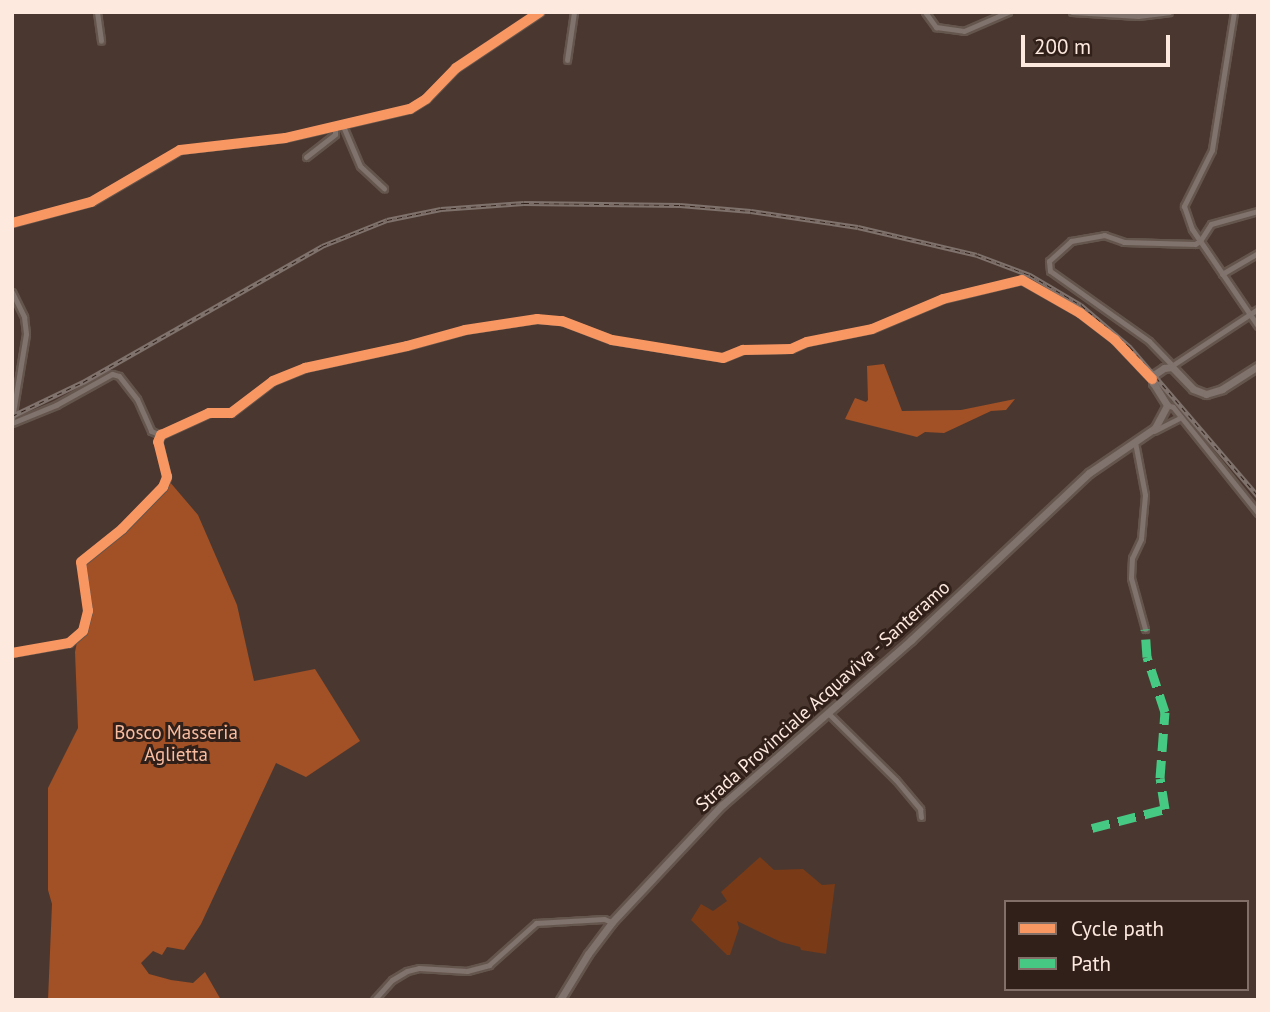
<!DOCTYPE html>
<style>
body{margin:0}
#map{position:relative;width:1270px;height:1012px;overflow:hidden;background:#4a3830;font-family:"PT Sans",sans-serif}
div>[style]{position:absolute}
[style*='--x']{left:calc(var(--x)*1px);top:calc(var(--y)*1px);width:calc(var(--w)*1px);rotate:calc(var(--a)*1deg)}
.green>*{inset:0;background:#793a17}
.forest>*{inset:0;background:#a25025}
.roads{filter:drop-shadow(2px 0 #64554d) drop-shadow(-2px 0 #64554d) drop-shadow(0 2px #64554d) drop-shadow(0 -2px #64554d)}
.minor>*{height:5px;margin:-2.5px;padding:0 2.5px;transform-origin:2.5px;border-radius:2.5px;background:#80726c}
.secondary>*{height:7px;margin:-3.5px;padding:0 3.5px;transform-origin:3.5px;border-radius:3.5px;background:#80726c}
.rail>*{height:4.5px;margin-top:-2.25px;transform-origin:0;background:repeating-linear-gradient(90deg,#302019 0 5px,#7f716c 0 10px);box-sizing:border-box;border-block:2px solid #7f716c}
.quiet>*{height:9px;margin-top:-4.5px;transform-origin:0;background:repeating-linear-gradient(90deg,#46c982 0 18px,transparent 0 27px)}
.cycleway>*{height:10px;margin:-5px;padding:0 5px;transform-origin:5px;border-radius:5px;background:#f99763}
span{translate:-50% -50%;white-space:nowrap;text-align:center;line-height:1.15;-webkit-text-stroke:6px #302019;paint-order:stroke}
.street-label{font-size:19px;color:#fee9df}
.park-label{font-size:19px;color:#f9bda1}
.frame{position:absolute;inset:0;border:14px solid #fee9df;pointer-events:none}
.legend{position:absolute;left:1004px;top:900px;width:245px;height:91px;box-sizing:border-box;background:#302019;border:2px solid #827068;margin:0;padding:9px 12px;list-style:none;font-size:21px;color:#fee9df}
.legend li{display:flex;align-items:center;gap:14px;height:35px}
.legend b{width:35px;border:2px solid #827068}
.scale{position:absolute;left:1021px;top:35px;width:149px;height:32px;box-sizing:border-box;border:4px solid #fee9df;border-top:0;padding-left:9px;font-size:21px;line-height:24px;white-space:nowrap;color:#fee9df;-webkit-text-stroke:5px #302019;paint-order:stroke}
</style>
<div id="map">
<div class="green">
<div style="clip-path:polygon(760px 857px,774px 870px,803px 869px,822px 885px,835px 884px,826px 954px,801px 950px,800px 947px,781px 942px,737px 921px,739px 928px,730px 955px,727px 955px,691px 920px,701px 904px,713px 911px,727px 901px,721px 892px)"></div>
</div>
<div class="forest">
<div style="clip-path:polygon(884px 364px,902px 411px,961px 410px,1015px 399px,1006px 410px,991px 411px,944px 433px,925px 432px,917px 437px,845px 419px,855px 398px,866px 402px,868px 400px,867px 366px)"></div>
<div style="clip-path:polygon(169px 481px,198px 515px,237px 605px,254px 681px,315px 669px,360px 741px,306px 777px,276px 763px,201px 924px,184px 950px,167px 947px,162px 955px,153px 951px,141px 963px,149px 974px,171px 980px,193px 983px,205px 972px,221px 1000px,48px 1000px,52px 904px,48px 890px,48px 788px,78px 728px,75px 652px,77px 642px,91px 617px,83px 560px,138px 517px)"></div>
</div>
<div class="roads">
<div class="minor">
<div style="--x:97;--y:12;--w:29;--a:82"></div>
<div style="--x:925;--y:12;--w:19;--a:54"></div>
<div style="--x:936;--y:27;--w:28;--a:8"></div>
<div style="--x:964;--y:31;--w:48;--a:-23.4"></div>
<div style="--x:1072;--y:12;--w:66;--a:3.5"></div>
<div style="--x:1138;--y:16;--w:31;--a:-7"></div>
<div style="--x:1234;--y:12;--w:140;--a:99.1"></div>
<div style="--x:1212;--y:150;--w:63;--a:116.6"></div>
<div style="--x:1184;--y:206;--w:24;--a:71"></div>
<div style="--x:1192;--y:229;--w:117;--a:55.8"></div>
<div style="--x:567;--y:60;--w:49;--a:-81.7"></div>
<div style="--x:343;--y:126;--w:43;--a:67"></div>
<div style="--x:360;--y:166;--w:33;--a:43"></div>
<div style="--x:306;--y:157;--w:37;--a:-38"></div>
<div style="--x:335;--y:134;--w:5;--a:-90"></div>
<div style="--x:12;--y:223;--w:82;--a:-14.9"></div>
<div style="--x:91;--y:202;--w:103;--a:-30.3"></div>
<div style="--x:180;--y:150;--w:106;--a:-6.5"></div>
<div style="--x:285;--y:138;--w:128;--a:-13.1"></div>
<div style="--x:410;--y:109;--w:19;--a:-32"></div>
<div style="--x:426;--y:99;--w:43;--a:-45.9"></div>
<div style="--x:456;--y:68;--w:101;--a:-33.7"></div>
<div style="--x:1222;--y:274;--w:42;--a:-30.3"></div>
<div style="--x:12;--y:292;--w:28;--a:64"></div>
<div style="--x:24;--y:317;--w:17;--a:83"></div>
<div style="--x:26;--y:334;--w:86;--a:99.4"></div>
<div style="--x:1172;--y:365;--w:33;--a:-134"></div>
<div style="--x:1149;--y:341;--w:121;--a:-144.7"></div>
<div style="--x:1050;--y:271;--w:10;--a:-96"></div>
<div style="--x:1049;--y:261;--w:30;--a:-42"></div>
<div style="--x:1071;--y:241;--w:34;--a:-10"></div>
<div style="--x:1104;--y:235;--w:21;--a:19"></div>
<div style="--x:1124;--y:242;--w:71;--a:1.6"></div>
<div style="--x:1195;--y:244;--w:6;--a:-31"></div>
<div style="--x:1200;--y:241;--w:20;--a:-57"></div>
<div style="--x:1211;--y:224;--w:49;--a:-15.5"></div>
<div style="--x:1170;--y:367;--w:105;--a:-33.4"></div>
<div style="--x:1167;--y:405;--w:6;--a:18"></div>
<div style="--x:1173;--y:407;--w:136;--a:51.3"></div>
<div style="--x:12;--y:423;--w:48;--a:-22.2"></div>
<div style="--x:56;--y:405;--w:64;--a:-29"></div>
<div style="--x:112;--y:374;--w:7;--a:16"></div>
<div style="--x:119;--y:376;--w:29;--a:52"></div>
<div style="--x:137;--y:399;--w:35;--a:66"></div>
<div style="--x:151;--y:431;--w:11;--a:22"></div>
<div style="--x:1154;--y:431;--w:30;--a:-27"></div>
<div style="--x:1135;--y:442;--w:54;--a:79.3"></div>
<div style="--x:1145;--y:495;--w:44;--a:95.2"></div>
<div style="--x:1141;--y:539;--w:21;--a:115"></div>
<div style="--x:1132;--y:558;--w:20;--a:93"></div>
<div style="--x:1131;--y:578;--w:53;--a:74.6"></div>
<div style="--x:12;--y:653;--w:58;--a:-10"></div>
<div style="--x:69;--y:643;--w:18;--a:-41"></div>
<div style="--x:83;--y:631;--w:21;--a:-76"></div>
<div style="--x:88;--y:611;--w:49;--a:-98.1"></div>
<div style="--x:81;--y:562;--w:53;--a:-38.8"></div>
<div style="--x:122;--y:529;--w:59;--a:-45.7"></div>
<div style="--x:163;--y:487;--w:11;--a:-68"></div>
<div style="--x:167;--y:477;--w:36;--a:-104"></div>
<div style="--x:158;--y:442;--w:8;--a:-67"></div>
<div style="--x:161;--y:435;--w:53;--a:-24.6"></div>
<div style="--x:209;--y:413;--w:22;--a:0"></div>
<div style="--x:231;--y:413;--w:53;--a:-37.3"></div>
<div style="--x:273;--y:381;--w:35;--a:-22"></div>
<div style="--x:305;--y:368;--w:104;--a:-12.2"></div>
<div style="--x:407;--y:346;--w:60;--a:-15.4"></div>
<div style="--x:465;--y:330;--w:73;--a:-8.7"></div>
<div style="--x:537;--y:319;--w:25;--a:5"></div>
<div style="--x:562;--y:321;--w:53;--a:20.8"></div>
<div style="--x:612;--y:340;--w:112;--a:9.2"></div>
<div style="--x:723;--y:358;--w:22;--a:-22"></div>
<div style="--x:743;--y:350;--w:48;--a:-1.2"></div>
<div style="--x:791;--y:349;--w:17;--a:-24"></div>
<div style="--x:807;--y:342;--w:66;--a:-11.3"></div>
<div style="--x:872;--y:329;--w:77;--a:-22.9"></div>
<div style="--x:943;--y:299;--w:81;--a:-13.5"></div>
<div style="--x:1022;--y:280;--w:67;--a:29.6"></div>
<div style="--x:1080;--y:313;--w:44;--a:37.6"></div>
<div style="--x:1115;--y:340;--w:54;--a:46.5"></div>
<div style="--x:828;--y:713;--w:95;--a:44.6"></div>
<div style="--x:896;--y:780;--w:38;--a:50"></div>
<div style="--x:920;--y:809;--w:8;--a:83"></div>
<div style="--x:374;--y:1000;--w:27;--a:-48"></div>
<div style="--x:392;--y:980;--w:17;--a:-31"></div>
<div style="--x:407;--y:971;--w:12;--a:-14"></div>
<div style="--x:419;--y:968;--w:48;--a:3.6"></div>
<div style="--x:467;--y:971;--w:23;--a:-15"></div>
<div style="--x:489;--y:965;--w:63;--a:-41.8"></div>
<div style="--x:536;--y:923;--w:68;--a:-3.4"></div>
<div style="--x:604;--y:919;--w:9;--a:21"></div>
</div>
<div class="secondary">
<div style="--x:560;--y:1000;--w:54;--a:-58.7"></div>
<div style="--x:588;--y:954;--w:40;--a:-53"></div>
<div style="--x:612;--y:922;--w:161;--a:-46.8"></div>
<div style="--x:722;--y:805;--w:251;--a:-41.1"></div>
<div style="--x:911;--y:640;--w:244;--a:-43.2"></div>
<div style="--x:1089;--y:473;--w:80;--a:-34.3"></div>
<div style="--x:1155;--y:428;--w:26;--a:-62"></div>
<div style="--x:1167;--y:405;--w:26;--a:-122"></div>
<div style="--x:1153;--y:383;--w:9;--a:-77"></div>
<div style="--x:1155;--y:374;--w:11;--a:-34"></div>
<div style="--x:1164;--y:368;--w:8;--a:-7"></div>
<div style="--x:1172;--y:367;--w:30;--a:46"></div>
<div style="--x:1193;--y:389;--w:14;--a:21"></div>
<div style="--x:1206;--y:394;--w:17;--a:-17"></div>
<div style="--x:1222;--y:389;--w:43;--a:-32.6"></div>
</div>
</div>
<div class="rail">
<div style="--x:12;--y:416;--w:79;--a:-25.6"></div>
<div style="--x:83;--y:382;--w:275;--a:-29.6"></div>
<div style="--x:322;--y:246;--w:70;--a:-21.8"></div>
<div style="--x:387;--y:220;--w:55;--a:-11.5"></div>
<div style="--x:441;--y:209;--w:83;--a:-4.1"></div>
<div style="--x:524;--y:203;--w:156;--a:0.7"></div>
<div style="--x:680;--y:205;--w:71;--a:4.8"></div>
<div style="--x:751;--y:211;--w:108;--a:8.5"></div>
<div style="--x:858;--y:227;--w:122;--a:13.2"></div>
<div style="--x:977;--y:255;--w:57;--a:20.7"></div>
<div style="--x:1030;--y:275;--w:59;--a:30.5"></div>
<div style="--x:1081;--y:305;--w:65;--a:40.6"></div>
<div style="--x:1130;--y:347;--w:196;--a:49.3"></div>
</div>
<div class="quiet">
<div style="--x:1092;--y:828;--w:75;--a:-14.6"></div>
<div style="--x:1165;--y:809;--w:31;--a:-99"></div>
<div style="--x:1160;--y:778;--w:66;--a:-85.7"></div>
<div style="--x:1165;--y:712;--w:58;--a:-108.1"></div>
<div style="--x:1147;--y:657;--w:28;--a:-94"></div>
</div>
<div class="cycleway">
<div style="--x:12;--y:223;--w:82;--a:-14.9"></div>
<div style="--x:91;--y:202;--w:103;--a:-30.3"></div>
<div style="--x:180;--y:150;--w:106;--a:-6.5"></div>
<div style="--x:285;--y:138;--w:128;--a:-13.1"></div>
<div style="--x:410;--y:109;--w:19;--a:-32"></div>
<div style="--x:426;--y:99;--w:43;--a:-45.9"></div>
<div style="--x:456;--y:68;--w:101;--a:-33.7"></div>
<div style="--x:12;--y:653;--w:58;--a:-10"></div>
<div style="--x:69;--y:643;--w:18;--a:-41"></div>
<div style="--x:83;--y:631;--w:21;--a:-76"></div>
<div style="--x:88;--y:611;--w:49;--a:-98.1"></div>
<div style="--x:81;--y:562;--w:53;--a:-38.8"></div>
<div style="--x:122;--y:529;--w:59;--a:-45.7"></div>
<div style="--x:163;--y:487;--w:11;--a:-68"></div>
<div style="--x:167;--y:477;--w:36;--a:-104"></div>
<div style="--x:158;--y:442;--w:8;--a:-67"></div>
<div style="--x:161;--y:435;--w:53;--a:-24.6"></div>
<div style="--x:209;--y:413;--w:22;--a:0"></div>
<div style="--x:231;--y:413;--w:53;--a:-37.3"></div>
<div style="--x:273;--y:381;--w:35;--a:-22"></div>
<div style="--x:305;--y:368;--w:104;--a:-12.2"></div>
<div style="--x:407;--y:346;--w:60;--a:-15.4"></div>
<div style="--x:465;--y:330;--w:73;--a:-8.7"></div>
<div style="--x:537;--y:319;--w:25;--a:5"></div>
<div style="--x:562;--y:321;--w:53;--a:20.8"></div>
<div style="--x:612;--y:340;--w:112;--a:9.2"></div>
<div style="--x:723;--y:358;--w:22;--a:-22"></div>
<div style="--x:743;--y:350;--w:48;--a:-1.2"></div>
<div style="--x:791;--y:349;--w:17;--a:-24"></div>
<div style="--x:807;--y:342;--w:66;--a:-11.3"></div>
<div style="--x:872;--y:329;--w:77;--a:-22.9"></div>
<div style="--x:943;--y:299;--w:81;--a:-13.5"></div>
<div style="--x:1022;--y:280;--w:67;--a:29.6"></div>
<div style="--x:1080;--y:313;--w:44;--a:37.6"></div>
<div style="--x:1115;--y:340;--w:54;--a:46.5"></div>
</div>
<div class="street-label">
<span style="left:823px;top:696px;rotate:-42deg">Strada Provinciale Acquaviva - Santeramo</span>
</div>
<div class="park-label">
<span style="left:176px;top:744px">Bosco Masseria<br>Aglietta</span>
</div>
<div class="frame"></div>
<ul class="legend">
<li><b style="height:9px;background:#f99763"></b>Cycle path</li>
<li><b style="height:9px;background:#46c982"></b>Path</li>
</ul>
<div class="scale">200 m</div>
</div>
